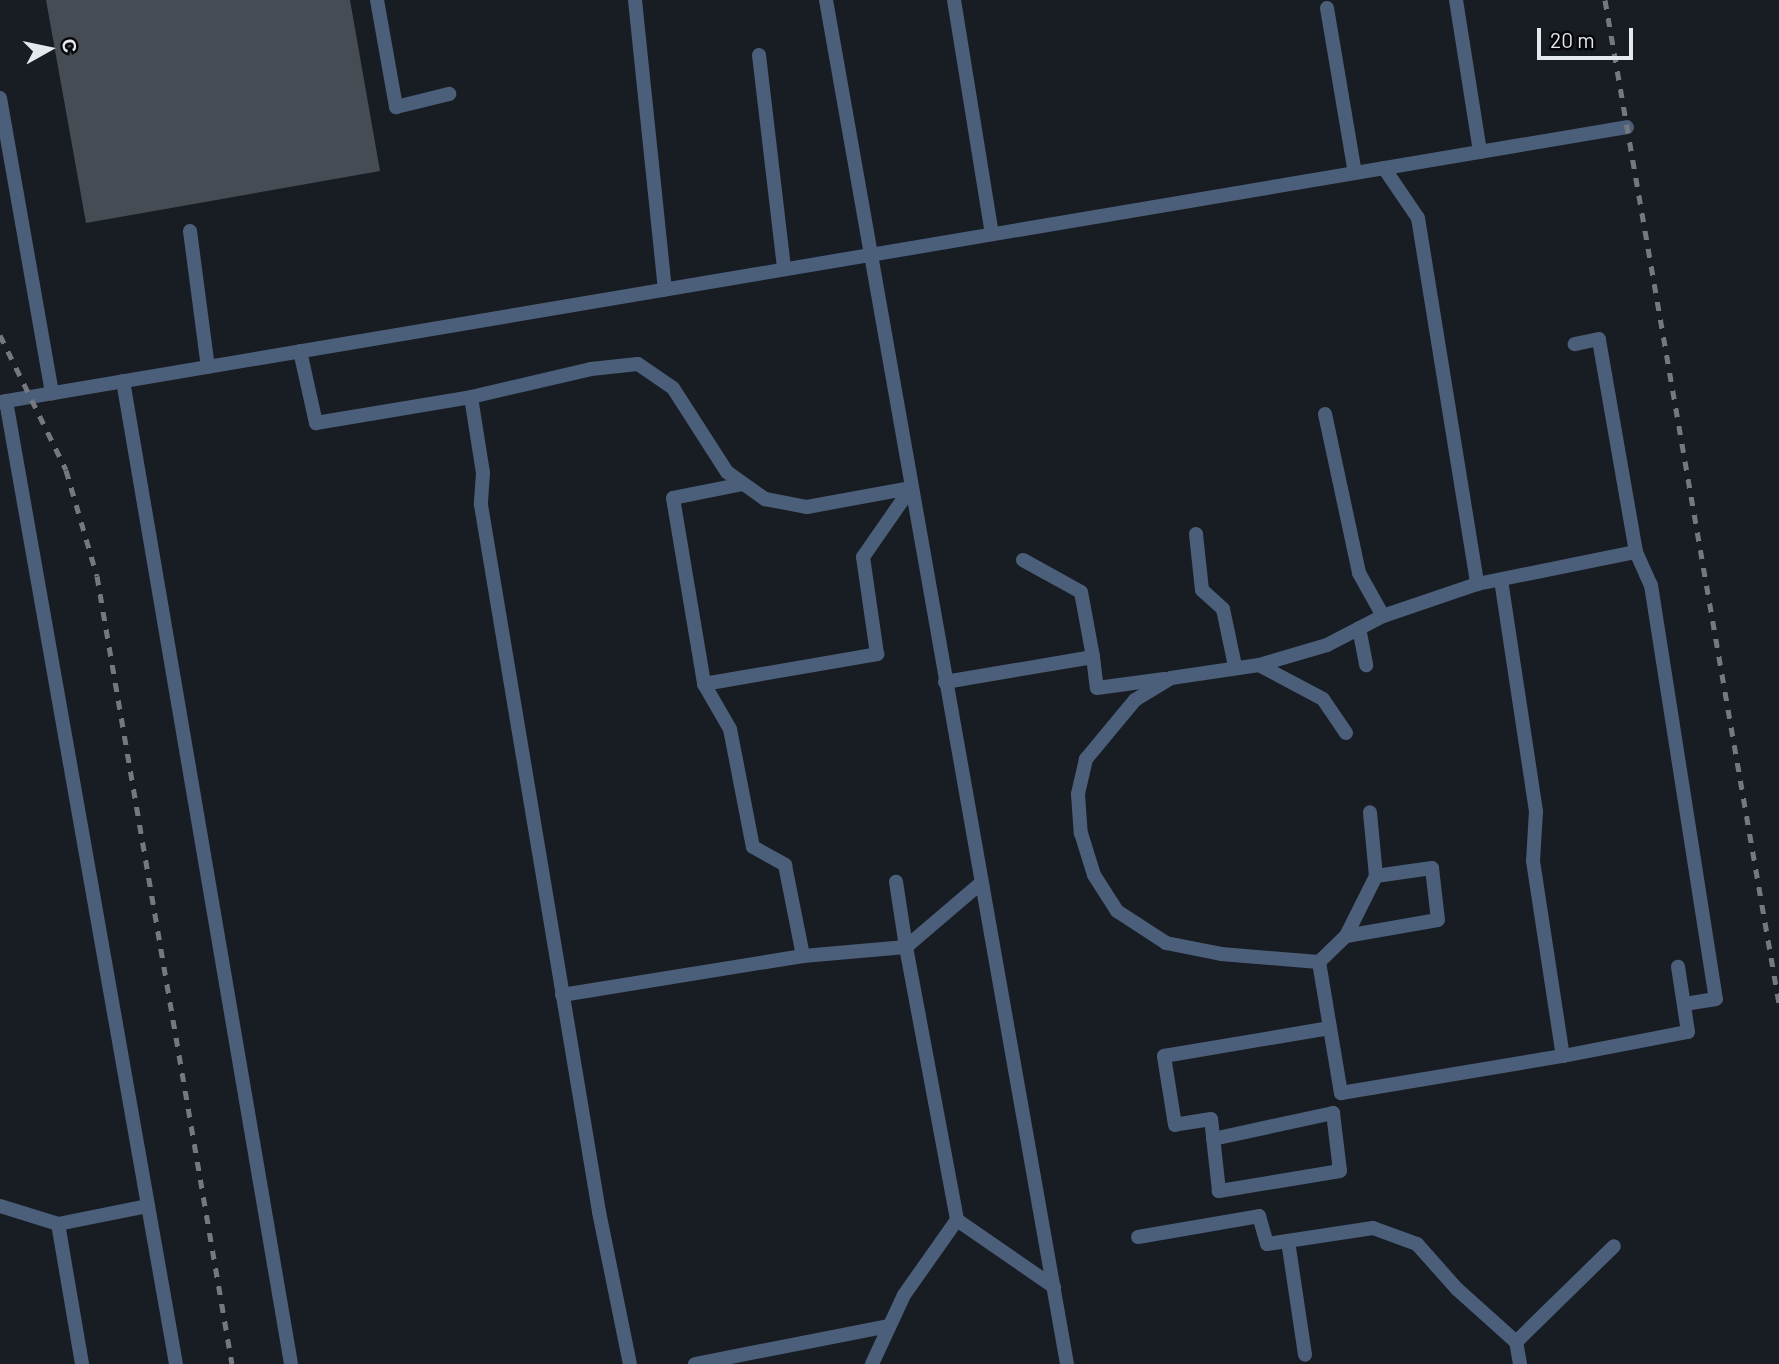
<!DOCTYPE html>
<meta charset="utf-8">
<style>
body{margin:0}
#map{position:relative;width:1779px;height:1364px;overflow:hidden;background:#181d24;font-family:Barlow,sans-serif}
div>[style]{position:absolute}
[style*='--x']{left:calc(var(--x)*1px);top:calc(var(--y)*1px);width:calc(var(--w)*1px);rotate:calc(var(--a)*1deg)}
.building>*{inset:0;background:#464c54}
.service>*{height:14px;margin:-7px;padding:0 7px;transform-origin:7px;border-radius:7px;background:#4b5f7a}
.rail>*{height:5px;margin-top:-2.5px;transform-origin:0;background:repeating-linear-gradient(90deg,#75797f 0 9px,transparent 0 18px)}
span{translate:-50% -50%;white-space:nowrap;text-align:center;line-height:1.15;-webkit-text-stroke:6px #06070a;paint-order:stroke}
.north{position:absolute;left:14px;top:14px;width:70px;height:70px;-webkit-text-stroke:5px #06070a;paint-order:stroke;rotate:81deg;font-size:19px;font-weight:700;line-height:28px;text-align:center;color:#e5e9ed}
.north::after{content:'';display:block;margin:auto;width:24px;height:32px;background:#e5e9ed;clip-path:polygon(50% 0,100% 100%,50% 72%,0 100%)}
.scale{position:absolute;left:1537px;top:28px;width:96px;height:32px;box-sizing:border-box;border:4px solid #e5e9ed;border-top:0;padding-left:9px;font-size:21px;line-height:24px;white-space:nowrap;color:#e5e9ed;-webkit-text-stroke:5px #06070a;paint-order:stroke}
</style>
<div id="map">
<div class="building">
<div style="clip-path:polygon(46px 0,350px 0,380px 171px,86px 223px)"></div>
</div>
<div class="service">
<div style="--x:377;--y:0;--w:109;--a:79.9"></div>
<div style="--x:396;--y:107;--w:55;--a:-13.8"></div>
<div style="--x:635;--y:0;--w:291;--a:84.1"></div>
<div style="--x:826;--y:0;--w:1385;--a:79.98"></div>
<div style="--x:954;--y:0;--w:237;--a:80.8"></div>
<div style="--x:1456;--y:0;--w:154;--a:81"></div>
<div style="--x:1327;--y:8;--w:167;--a:80.4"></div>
<div style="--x:759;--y:55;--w:215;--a:83.3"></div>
<div style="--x:0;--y:98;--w:300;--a:80"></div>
<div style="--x:1384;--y:168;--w:60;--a:55.8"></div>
<div style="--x:1418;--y:218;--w:371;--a:80.8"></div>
<div style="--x:1477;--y:584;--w:162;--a:-11.4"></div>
<div style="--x:1636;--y:552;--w:216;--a:-99.9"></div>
<div style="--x:1599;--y:339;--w:25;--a:168"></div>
<div style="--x:190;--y:231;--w:137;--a:82.5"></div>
<div style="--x:300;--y:351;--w:74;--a:77.5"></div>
<div style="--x:316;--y:423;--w:157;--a:-9.5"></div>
<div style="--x:471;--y:397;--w:77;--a:81"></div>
<div style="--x:483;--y:473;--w:32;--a:94"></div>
<div style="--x:481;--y:505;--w:717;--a:80.52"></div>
<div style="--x:599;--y:1212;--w:155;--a:78.5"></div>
<div style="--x:123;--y:381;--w:997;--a:80.3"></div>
<div style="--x:471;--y:397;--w:123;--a:-13.1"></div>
<div style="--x:591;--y:369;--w:47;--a:-6.1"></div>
<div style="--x:638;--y:364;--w:42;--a:34.4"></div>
<div style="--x:673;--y:388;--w:100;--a:57.3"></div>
<div style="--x:727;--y:472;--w:47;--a:35.4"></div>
<div style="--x:765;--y:499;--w:43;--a:10.8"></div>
<div style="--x:807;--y:507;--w:106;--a:-10.4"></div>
<div style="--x:6;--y:401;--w:978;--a:79.99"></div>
<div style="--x:0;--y:402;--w:1650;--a:-9.59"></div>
<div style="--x:1325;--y:414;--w:163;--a:77.9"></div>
<div style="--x:1359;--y:573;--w:49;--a:60.8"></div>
<div style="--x:743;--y:484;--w:71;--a:168.7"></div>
<div style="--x:673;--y:498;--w:189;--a:80.5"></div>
<div style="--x:704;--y:684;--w:176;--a:-9.8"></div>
<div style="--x:877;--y:654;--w:98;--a:-98.2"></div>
<div style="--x:863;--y:557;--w:84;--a:-55.2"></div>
<div style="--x:1196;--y:534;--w:56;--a:83.9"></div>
<div style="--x:1202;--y:590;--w:28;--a:42"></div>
<div style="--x:1223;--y:609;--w:58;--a:78.1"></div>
<div style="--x:1636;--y:552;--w:36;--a:66"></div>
<div style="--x:1651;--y:585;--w:419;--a:81.1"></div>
<div style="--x:1716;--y:999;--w:32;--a:171"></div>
<div style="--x:1023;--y:560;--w:66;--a:28.9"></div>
<div style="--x:1081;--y:592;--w:66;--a:79.5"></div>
<div style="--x:1501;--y:580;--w:234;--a:81.4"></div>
<div style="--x:1536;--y:811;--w:50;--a:93.4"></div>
<div style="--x:1533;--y:861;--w:197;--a:81.3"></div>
<div style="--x:1563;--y:1056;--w:127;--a:-10.9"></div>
<div style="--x:1688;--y:1032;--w:66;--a:-98.7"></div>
<div style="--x:1359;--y:628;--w:38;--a:79"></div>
<div style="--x:1259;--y:665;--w:71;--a:-16.4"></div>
<div style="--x:1327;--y:645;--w:63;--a:-27.4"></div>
<div style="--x:1383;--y:616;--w:99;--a:-18.8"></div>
<div style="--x:945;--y:682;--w:150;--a:-9.6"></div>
<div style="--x:1093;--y:657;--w:31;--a:83"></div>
<div style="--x:1097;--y:688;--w:68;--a:-7.7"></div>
<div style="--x:704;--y:684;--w:52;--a:60"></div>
<div style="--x:730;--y:729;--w:120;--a:79"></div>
<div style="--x:753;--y:847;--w:37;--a:29"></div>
<div style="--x:785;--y:865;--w:93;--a:78.8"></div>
<div style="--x:803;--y:956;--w:103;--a:-5"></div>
<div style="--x:906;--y:947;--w:66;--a:-98.7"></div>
<div style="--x:1346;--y:733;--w:41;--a:-124.1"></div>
<div style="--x:1323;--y:699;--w:72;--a:-152"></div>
<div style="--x:1259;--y:665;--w:89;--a:171.6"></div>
<div style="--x:1171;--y:678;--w:42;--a:148.6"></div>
<div style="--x:1135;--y:700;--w:77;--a:129.7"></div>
<div style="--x:1086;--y:759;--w:36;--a:103"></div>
<div style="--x:1078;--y:794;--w:39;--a:86"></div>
<div style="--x:1081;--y:833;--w:44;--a:72.8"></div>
<div style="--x:1094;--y:875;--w:43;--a:57.4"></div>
<div style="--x:1117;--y:911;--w:59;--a:33.1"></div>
<div style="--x:1166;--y:943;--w:56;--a:11.3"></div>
<div style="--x:1221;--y:954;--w:98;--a:4.7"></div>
<div style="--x:1319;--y:962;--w:133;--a:80.5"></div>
<div style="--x:1341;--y:1093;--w:225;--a:-9.5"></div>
<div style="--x:981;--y:883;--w:99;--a:139.5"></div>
<div style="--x:906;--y:947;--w:278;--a:79.4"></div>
<div style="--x:957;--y:1220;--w:118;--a:34.6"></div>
<div style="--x:1346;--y:936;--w:67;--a:-63.4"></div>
<div style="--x:1319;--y:962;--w:37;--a:-44"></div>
<div style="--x:1346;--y:936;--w:93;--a:-9.9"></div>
<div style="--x:1438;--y:920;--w:52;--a:-96.6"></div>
<div style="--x:1432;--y:868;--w:57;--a:171.9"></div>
<div style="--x:1376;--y:876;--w:64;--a:-95.4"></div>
<div style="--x:562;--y:995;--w:244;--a:-9.2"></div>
<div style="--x:1213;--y:1139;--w:123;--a:-12.2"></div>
<div style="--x:1333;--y:1113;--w:58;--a:83.1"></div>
<div style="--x:1340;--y:1171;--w:123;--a:170.6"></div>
<div style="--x:1219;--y:1191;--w:72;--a:-96.3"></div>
<div style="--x:1211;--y:1119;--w:36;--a:171"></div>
<div style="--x:1175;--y:1125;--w:70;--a:-99.1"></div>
<div style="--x:1164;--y:1056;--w:168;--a:-9.6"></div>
<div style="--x:0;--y:1206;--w:61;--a:17.2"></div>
<div style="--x:1138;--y:1237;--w:123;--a:-9.8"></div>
<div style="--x:1259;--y:1216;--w:29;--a:74"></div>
<div style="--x:1267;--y:1244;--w:107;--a:-8.6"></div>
<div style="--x:1373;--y:1228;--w:47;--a:20"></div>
<div style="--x:1417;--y:1244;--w:60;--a:48.4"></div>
<div style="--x:1457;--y:1289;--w:79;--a:41.9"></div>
<div style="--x:1288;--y:1241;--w:115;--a:81.5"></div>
<div style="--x:82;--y:1364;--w:142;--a:-99.7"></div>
<div style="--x:58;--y:1224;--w:92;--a:-11.3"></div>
<div style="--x:695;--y:1364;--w:198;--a:-11.1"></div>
<div style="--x:872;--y:1364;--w:76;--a:-65.1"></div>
<div style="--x:904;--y:1295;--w:92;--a:-54.8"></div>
<div style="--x:1520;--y:1364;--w:22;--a:-100"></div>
<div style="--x:1516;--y:1342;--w:137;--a:-44.4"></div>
</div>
<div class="rail">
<div style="--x:1605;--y:0;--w:1018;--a:80.16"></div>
<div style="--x:0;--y:335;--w:150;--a:63.9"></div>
<div style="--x:66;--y:470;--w:110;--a:73.7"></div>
<div style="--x:97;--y:576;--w:799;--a:80.28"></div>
</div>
<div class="north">С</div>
<div class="scale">20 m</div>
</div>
